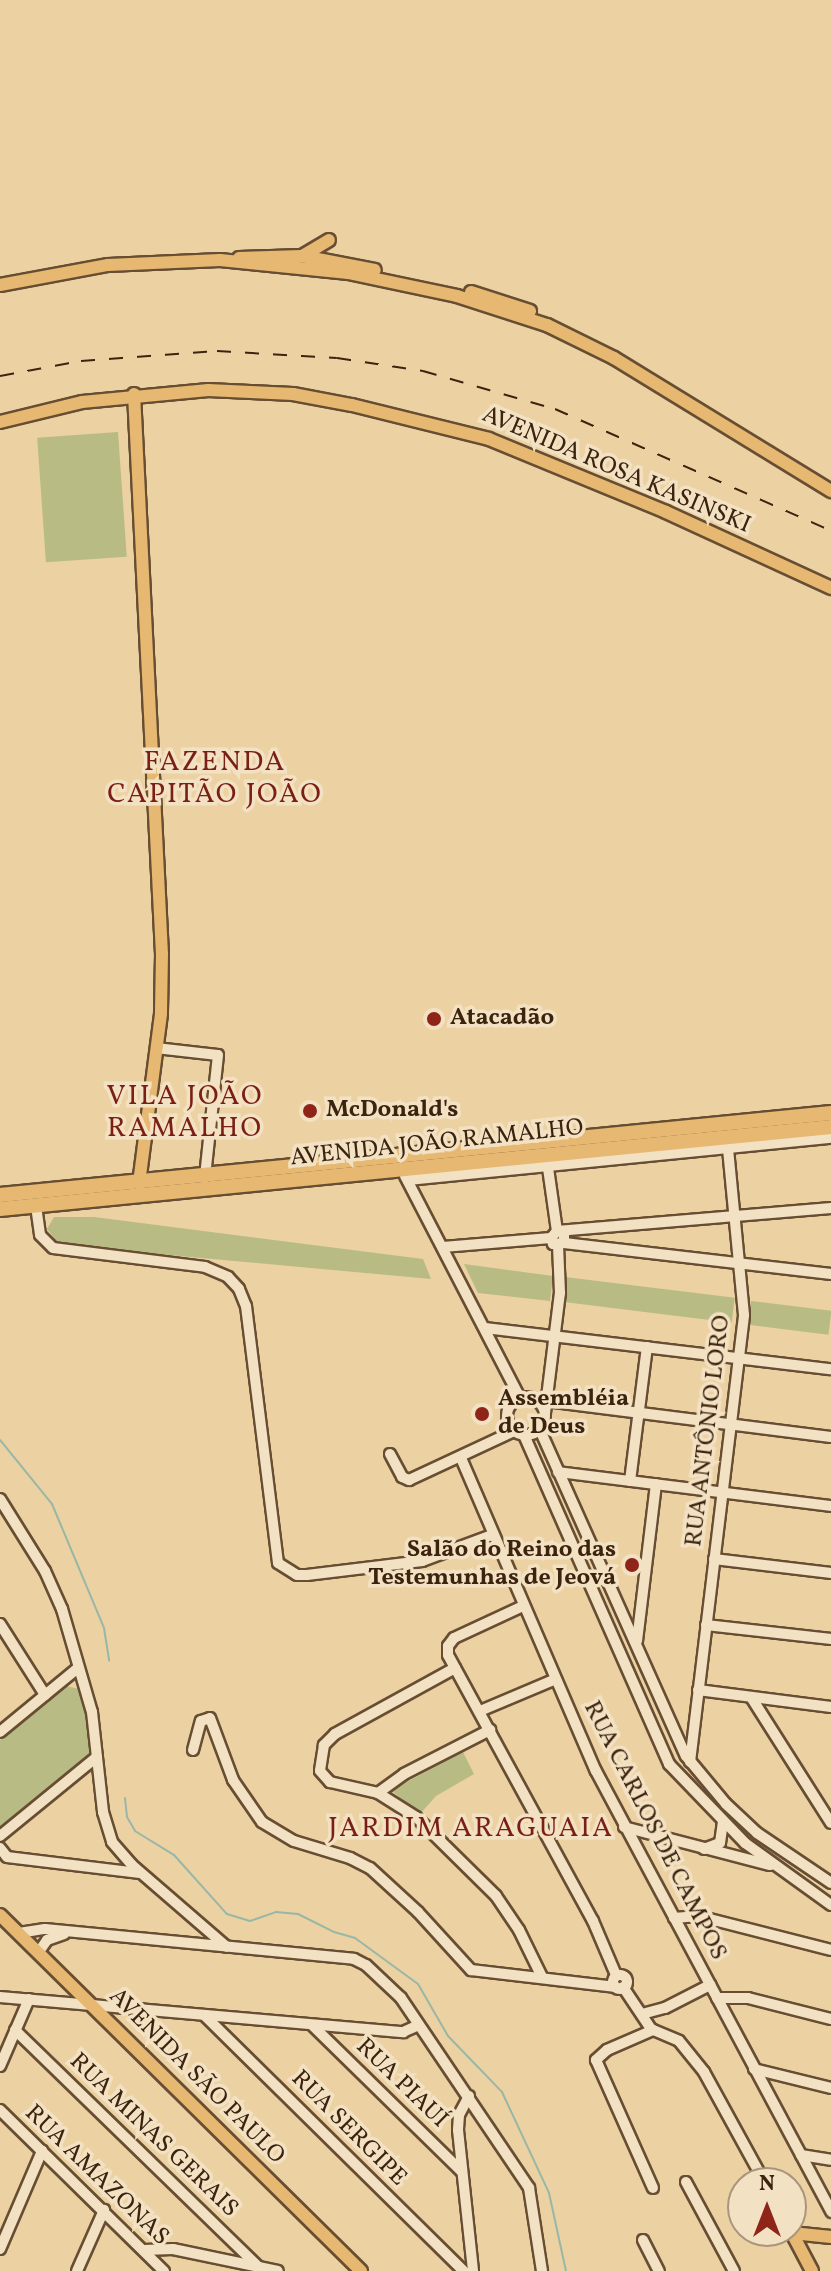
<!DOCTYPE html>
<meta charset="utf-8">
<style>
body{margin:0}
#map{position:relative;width:831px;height:2271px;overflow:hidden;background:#ecd1a2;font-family:Vollkorn,serif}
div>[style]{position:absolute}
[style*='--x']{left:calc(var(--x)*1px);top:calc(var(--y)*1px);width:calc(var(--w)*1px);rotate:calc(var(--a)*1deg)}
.green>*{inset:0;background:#b8bc84;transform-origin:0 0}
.stream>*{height:2px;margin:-1px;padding:0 1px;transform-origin:1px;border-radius:1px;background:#99b7a7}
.roads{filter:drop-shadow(2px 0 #674e33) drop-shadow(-2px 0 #674e33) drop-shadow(0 2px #674e33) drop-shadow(0 -2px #674e33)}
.minor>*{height:10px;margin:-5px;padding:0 5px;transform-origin:5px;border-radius:5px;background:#f3e1c3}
.minor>.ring{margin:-5px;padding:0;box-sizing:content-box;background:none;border:10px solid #f3e1c3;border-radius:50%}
.major>*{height:12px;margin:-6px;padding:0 6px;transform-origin:6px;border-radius:6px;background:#e6b871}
.highway>*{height:14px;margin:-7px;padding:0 7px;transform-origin:7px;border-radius:7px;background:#e6b871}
.rail>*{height:2px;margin-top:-1px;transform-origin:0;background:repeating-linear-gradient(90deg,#3b230e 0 14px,transparent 0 28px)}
.dots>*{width:22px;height:22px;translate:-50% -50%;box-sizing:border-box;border:4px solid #f3e1c3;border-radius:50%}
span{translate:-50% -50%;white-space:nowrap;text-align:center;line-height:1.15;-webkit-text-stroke:7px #f3e1c3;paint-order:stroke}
.street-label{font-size:24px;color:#3b230e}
.poi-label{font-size:24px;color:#3b230e;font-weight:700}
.left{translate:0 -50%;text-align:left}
.right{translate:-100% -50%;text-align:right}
.quarter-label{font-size:28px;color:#7a1f14;letter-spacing:2px}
.north{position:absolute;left:727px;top:2167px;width:80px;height:80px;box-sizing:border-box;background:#f3e1c3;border:2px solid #a9957b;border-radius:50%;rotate:0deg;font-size:22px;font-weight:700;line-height:32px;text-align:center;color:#3b230e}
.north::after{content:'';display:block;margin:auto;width:28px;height:36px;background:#8f2418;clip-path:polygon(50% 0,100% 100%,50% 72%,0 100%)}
</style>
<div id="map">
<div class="green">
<div style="left:118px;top:432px;width:125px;height:81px;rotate:86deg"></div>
<div style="clip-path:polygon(54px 1217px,94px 1217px,423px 1259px,431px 1279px,60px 1245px,47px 1229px)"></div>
<div style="clip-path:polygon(464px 1264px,553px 1276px,550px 1301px,478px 1293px)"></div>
<div style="left:565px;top:1277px;width:171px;height:25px;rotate:7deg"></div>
<div style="left:751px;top:1301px;width:81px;height:24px;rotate:7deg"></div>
<div style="clip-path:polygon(66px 1686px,79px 1689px,86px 1701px,91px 1745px,88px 1757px,0 1831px,0 1740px)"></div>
<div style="clip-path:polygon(463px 1752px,474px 1774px,436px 1796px,420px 1814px,393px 1792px,401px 1785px)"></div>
</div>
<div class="stream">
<div style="--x:0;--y:1440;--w:82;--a:50.9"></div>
<div style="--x:52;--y:1504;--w:134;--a:67.2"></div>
<div style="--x:104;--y:1628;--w:33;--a:81"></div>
<div style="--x:125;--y:1798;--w:19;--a:84"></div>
<div style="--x:127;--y:1817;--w:16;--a:60"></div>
<div style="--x:135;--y:1831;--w:46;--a:31.6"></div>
<div style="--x:174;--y:1855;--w:79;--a:48.1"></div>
<div style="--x:227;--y:1914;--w:24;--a:17"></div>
<div style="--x:250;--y:1921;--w:28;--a:-19"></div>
<div style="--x:276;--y:1912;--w:22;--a:5"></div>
<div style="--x:298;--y:1914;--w:40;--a:26.6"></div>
<div style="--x:334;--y:1932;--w:22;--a:16"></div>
<div style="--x:355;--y:1938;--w:78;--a:36.1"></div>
<div style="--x:418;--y:1984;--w:60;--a:60"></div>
<div style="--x:448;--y:2036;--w:78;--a:46"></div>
<div style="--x:502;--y:2092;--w:111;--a:65"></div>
<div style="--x:549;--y:2193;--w:80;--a:77.7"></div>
</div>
<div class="roads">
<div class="minor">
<div style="--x:156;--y:1048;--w:62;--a:6.4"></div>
<div style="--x:218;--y:1055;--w:123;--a:96.1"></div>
<div style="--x:547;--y:1161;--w:71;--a:81.9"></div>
<div style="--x:405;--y:1176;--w:250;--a:62.6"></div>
<div style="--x:408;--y:1180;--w:425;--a:-5.7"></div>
<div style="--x:36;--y:1206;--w:29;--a:82"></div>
<div style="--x:40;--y:1235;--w:18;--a:45"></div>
<div style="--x:53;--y:1248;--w:153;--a:7.1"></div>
<div style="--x:205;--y:1267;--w:25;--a:23"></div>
<div style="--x:228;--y:1277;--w:16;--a:47"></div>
<div style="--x:239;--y:1289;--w:18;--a:68"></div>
<div style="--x:246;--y:1306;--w:259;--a:82.9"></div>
<div style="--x:278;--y:1563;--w:22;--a:32"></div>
<div style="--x:297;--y:1575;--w:10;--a:0"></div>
<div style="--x:307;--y:1575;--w:116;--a:-6.9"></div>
<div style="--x:422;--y:1561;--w:75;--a:-20.4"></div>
<div style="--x:564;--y:1232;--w:11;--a:90"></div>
<div style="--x:564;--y:1243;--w:11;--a:175"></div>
<div style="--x:553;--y:1244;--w:6;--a:-108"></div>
<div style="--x:551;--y:1238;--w:9;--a:-49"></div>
<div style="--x:557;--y:1231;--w:275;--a:-4.8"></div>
<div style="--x:564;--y:1243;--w:269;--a:6.6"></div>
<div style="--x:443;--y:1247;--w:108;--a:-4.8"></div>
<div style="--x:485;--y:1328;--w:348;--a:6.8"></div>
<div class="ring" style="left:507px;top:1397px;width:28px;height:28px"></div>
<div style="--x:538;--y:1400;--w:295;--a:7.2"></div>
<div style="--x:545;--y:1413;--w:121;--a:-82.9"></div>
<div style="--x:560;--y:1293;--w:47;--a:-92.4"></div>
<div style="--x:540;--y:1430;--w:357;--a:65.9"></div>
<div style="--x:686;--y:1756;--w:62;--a:50.2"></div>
<div style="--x:726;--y:1804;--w:42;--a:43.1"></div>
<div style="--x:757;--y:1833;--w:89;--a:34"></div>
<div style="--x:524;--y:1435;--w:360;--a:66.2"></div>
<div style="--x:669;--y:1764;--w:110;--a:46.1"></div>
<div style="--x:745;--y:1843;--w:106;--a:35.8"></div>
<div style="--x:390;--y:1454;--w:26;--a:62"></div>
<div style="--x:402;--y:1477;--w:8;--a:23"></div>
<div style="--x:409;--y:1480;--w:116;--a:-25"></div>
<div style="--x:461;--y:1458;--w:341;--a:66.7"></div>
<div style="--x:596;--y:1771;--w:500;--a:61.9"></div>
<div style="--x:558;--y:1472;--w:275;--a:7.1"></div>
<div style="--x:630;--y:1481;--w:135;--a:-82.8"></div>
<div style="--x:0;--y:1499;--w:85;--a:58"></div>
<div style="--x:45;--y:1571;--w:42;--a:65.9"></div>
<div style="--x:62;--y:1609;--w:107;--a:73.8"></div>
<div style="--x:92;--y:1712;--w:101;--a:83.7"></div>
<div style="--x:103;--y:1812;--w:31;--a:73"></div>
<div style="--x:112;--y:1842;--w:30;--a:49"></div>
<div style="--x:132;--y:1865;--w:125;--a:40.8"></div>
<div style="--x:714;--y:1559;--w:118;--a:6.8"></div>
<div style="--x:523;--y:1606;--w:76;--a:155.1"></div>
<div style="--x:454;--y:1638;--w:10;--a:127"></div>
<div style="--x:448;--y:1646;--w:9;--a:90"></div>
<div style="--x:448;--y:1655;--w:303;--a:61.4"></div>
<div style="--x:593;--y:1921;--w:59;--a:66.9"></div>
<div style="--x:0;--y:1624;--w:84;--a:57.6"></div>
<div style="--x:706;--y:1625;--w:126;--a:6.4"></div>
<div style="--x:637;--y:1641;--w:158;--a:-83.1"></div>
<div style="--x:455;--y:1668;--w:137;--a:151.2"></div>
<div style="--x:335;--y:1734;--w:16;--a:135"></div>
<div style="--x:324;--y:1745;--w:26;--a:99"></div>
<div style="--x:320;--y:1771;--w:15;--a:48"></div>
<div style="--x:330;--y:1782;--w:49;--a:12.9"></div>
<div style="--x:378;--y:1793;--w:45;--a:32.3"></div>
<div style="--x:416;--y:1817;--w:112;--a:44.6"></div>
<div style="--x:496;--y:1896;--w:41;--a:55.9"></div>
<div style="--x:519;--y:1930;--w:52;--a:63.9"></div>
<div style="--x:698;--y:1690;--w:134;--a:7.3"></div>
<div style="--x:751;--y:1697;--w:149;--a:57.6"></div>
<div style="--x:480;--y:1711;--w:82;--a:-22.8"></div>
<div style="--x:0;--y:1732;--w:101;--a:-39.4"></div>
<div style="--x:193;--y:1750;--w:30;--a:-75"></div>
<div style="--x:201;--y:1721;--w:9;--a:-18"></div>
<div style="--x:210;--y:1718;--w:66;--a:69.6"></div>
<div style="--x:233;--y:1780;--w:51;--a:55.4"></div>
<div style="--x:262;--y:1822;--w:37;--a:31"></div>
<div style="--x:294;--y:1841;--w:59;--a:16.9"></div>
<div style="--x:350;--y:1858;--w:22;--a:27"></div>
<div style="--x:370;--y:1868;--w:65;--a:42.5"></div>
<div style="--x:418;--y:1912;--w:79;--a:47.6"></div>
<div style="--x:471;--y:1970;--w:146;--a:6.7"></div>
<div style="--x:690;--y:1762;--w:450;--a:-83.1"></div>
<div style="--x:744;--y:1315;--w:168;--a:-95.5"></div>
<div style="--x:728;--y:1148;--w:11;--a:-75"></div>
<div style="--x:378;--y:1793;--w:32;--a:-36"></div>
<div style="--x:404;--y:1774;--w:97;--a:-27.1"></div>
<div style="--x:624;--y:1827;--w:151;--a:14.6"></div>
<div style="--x:0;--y:1836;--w:125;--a:-39.2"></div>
<div style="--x:0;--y:1848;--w:11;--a:52"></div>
<div style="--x:7;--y:1857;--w:134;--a:6.9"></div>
<div style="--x:704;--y:1849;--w:17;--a:-21"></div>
<div style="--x:720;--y:1843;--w:21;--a:-82"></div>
<div style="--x:674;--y:1918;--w:24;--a:-5"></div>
<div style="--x:698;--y:1916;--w:137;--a:14.3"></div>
<div style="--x:19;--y:1933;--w:26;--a:-9"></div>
<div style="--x:45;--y:1929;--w:310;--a:5.5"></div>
<div style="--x:354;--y:1959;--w:13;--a:27"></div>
<div style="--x:366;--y:1965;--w:48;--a:43.3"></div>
<div style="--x:401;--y:1998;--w:229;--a:56"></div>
<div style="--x:529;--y:2188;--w:84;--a:81.1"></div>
<div style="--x:38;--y:1953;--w:16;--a:-55"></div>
<div style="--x:47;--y:1940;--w:18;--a:-19"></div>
<div class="ring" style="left:613px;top:1975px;width:4px;height:4px"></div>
<div style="--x:623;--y:1987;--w:50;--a:56.3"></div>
<div style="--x:651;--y:2029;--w:30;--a:23"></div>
<div style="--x:679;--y:2041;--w:40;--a:51"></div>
<div style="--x:704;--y:2072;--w:127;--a:61.2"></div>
<div style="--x:0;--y:1997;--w:405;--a:5"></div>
<div style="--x:403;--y:2032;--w:17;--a:-24"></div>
<div style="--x:717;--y:1998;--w:31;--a:0"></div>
<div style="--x:748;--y:1998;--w:86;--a:14.2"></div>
<div style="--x:642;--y:2014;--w:24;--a:-15"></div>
<div style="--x:665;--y:2008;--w:51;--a:-27.1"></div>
<div style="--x:205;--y:2016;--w:363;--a:44.6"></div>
<div style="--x:312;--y:2025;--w:210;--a:44.4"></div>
<div style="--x:15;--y:2030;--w:346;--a:44.2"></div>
<div style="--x:653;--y:2030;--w:50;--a:156.5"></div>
<div style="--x:607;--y:2050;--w:15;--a:138"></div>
<div style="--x:596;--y:2060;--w:140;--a:66"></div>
<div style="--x:0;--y:2066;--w:73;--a:-66.6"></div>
<div style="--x:754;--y:2069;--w:79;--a:13.9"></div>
<div style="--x:469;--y:2096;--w:21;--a:118"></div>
<div style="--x:459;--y:2115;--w:15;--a:94"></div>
<div style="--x:458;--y:2130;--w:142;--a:83.9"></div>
<div style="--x:0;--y:2110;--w:230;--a:44.5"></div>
<div style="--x:801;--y:2155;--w:30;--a:9"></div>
<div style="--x:686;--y:2182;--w:101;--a:61.7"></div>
<div style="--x:643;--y:2240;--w:35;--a:63"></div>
<div style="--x:0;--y:2249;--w:107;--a:-66.8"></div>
<div style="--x:144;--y:2250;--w:29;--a:-2"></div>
<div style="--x:173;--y:2249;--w:107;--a:11.8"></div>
<div style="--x:77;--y:2271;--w:67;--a:-66.1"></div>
</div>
<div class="major">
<div style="--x:304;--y:255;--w:29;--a:-31"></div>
<div style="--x:239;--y:258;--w:63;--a:-1.8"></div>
<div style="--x:302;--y:256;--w:74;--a:10.9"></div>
<div style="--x:0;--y:285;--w:110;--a:-10.5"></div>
<div style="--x:108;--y:265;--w:112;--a:-2.6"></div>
<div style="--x:220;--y:260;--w:129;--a:5.8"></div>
<div style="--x:348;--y:273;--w:111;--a:11.9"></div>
<div style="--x:457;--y:296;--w:95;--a:17.9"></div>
<div style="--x:547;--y:325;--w:75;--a:26.2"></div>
<div style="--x:614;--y:358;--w:255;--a:31.5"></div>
<div style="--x:471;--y:292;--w:62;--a:17.9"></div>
<div style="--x:134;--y:394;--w:561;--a:87.14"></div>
<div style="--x:162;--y:954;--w:60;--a:91"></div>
<div style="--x:161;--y:1014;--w:171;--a:97.4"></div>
<div style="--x:0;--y:422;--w:84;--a:-13.7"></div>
<div style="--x:82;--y:402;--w:127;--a:-5.4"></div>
<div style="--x:208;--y:390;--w:85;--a:2.7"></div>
<div style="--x:293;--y:394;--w:60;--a:10.6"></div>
<div style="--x:352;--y:405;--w:141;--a:13.9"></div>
<div style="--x:489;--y:439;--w:191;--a:22.4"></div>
<div style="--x:666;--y:512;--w:182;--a:24.7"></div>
<div style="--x:0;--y:1915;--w:507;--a:44.6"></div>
<div style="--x:792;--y:2233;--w:43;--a:62.2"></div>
<div style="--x:792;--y:2233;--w:39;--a:6"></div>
</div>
<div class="highway">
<div style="--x:0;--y:1195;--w:835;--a:-5.64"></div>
<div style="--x:0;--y:1209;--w:835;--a:-5.64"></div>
</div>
</div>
<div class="rail">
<div style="--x:0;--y:376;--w:82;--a:-10.5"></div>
<div style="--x:81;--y:361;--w:136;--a:-4.2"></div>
<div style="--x:217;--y:351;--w:120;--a:3.3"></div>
<div style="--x:337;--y:358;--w:87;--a:8.6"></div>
<div style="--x:423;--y:371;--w:137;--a:16.1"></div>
<div style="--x:555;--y:409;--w:302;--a:23.8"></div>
</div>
<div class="dots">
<div style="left:434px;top:1019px;background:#8f2418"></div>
<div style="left:310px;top:1111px;background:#8f2418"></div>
<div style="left:482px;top:1414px;background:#8f2418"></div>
<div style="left:632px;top:1565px;background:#8f2418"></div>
</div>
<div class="street-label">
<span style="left:616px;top:471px;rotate:23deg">AVENIDA ROSA KASINSKI</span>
<span style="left:437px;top:1144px;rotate:-6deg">AVENIDA JOÃO RAMALHO</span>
<span style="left:709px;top:1431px;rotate:-83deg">RUA ANTÔNIO LORO</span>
<span style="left:654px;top:1831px;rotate:63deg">RUA CARLOS DE CAMPOS</span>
<span style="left:196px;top:2077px;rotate:45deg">AVENIDA SÃO PAULO</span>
<span style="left:401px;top:2084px;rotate:44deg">RUA PIAUÍ</span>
<span style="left:348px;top:2129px;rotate:45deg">RUA SERGIPE</span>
<span style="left:153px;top:2136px;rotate:44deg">RUA MINAS GERAIS</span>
<span style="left:96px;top:2176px;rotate:44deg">RUA AMAZONAS</span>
</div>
<div class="poi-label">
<span class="left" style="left:450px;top:1019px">Atacadão</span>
<span class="left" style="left:326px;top:1111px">McDonald's</span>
<span class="left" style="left:498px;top:1414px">Assembléia<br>de Deus</span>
<span class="right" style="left:616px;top:1565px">Salão do Reino das<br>Testemunhas de Jeová</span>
</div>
<div class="quarter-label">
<span style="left:215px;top:779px">FAZENDA<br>CAPITÃO JOÃO</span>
<span style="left:185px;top:1113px">VILA JOÃO<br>RAMALHO</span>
<span style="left:471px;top:1829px">JARDIM ARAGUAIA</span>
</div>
<div class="north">N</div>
</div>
